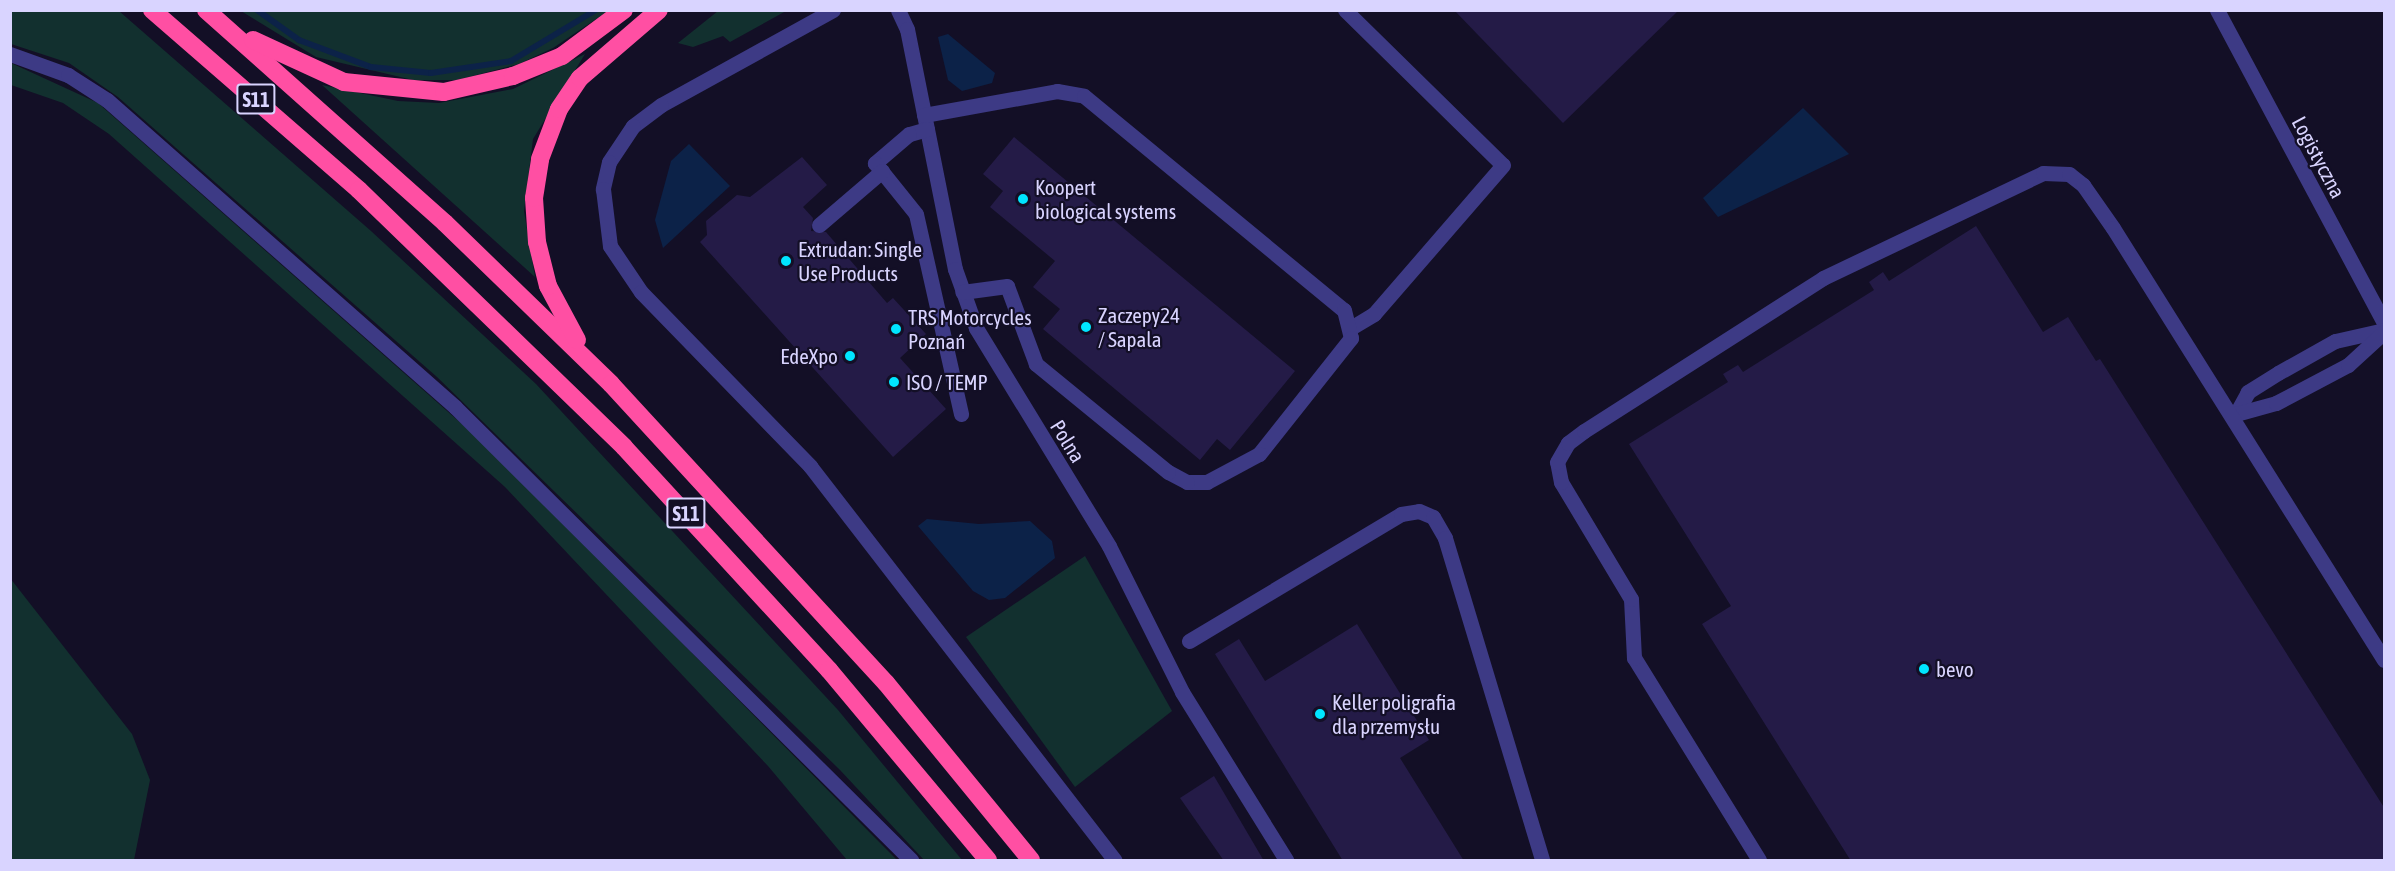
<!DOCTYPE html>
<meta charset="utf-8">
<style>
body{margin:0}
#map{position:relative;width:2395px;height:871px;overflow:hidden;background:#130f26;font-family:"Asap Condensed",sans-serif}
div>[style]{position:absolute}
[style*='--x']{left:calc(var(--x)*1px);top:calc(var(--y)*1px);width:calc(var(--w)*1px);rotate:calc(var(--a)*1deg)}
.green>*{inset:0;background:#12302f}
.water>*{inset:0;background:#0c2248}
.stream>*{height:6px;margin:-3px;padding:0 3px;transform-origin:3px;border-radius:3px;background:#0c2248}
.building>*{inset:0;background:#241b47}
.minor>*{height:15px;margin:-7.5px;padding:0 7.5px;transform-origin:7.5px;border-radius:7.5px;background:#3d3a85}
.highway>*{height:18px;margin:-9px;padding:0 9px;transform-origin:9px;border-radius:9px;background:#ff4fa3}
.dots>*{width:16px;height:16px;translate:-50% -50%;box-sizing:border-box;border:3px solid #130f26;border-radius:50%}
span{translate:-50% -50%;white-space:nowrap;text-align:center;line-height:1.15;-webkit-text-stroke:4.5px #130f26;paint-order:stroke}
.shield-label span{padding:2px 4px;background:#130f26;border:2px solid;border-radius:4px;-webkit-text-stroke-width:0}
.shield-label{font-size:20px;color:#d9d4ff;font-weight:700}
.street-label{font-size:21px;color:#d9d4ff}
.poi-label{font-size:21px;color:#d9d4ff}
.left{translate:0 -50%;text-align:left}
.right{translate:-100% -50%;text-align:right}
.frame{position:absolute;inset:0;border:12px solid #d9d4ff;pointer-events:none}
</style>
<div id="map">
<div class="green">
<div style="clip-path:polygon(10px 11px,119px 11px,371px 231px,536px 384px,838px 710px,962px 860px,924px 860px,840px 770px,437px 377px,118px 97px,69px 63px,11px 44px)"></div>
<div style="clip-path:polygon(241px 11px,608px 11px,553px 48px,519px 64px,457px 80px,413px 80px,316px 57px)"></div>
<div style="clip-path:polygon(718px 11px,718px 10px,786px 11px,730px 42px,723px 36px,693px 47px,678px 43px)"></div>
<div style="clip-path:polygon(585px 54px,533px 139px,524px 211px,535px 277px,322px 85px,398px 101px,439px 103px,513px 89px)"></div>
<div style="clip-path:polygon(11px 63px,98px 103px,489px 448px,897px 860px,847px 860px,768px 766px,505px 487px,109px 134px,63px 103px,11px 85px)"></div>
<div style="clip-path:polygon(1085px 556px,1172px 711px,1075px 787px,966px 637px)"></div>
<div style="clip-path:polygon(10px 578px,132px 734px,150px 780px,134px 860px,11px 860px)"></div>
</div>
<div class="water">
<div style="clip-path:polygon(948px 34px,995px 73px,992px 83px,962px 91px,948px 80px,938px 37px)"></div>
<div style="clip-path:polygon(1803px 108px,1849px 154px,1718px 217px,1703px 198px)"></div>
<div style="clip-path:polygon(689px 144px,730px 186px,663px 248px,655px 220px,671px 161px)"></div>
<div style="clip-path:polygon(927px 519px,979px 524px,1030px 521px,1052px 541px,1055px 558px,1005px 598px,989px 600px,973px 591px,918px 526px)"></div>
</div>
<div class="stream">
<div style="--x:257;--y:10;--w:52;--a:35.5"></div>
<div style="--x:299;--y:40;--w:77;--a:20.6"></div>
<div style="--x:371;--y:67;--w:60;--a:5.7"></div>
<div style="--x:431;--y:73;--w:81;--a:-8.5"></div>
<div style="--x:511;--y:61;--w:99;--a:-31"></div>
</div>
<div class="building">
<div style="clip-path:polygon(1454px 10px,1679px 10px,1563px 123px)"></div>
<div style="clip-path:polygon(1014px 137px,1295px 371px,1230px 450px,1217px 439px,1200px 460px,1043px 329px,1060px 309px,1033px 287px,1055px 261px,990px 207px,1003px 191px,983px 174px)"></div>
<div style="clip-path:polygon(802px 157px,827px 185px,803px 207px,813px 218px,811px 231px,826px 232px,887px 303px,893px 298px,926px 334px,900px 358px,946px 409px,893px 457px,700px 242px,707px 235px,706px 221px,737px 195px,750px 197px)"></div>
<div style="clip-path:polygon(1976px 226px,2043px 332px,2068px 317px,2096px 361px,2100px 359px,2385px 809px,2385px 861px,1851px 861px,1702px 624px,1731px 606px,1629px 444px,1728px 382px,1723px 374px,1738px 365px,1743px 372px,1874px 290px,1869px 282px,1883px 272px,1889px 281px)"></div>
<div style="clip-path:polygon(1357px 624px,1429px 740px,1400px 758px,1464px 861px,1343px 861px,1215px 654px,1239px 639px,1265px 681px)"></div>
<div style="clip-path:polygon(1214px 776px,1264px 861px,1224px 861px,1180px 798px)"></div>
</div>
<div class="minor">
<div style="--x:833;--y:10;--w:196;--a:151.1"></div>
<div style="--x:661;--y:105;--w:35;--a:143"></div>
<div style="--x:633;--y:126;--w:43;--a:123.7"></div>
<div style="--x:609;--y:162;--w:28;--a:103"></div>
<div style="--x:603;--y:189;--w:57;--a:83"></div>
<div style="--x:610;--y:246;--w:55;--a:56"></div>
<div style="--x:641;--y:292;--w:243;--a:45.8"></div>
<div style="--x:810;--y:466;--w:498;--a:52.3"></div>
<div style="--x:898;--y:10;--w:21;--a:65"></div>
<div style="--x:907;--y:29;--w:245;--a:78.7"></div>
<div style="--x:955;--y:269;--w:63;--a:70.4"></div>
<div style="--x:976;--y:328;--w:255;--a:58.6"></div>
<div style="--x:1109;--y:546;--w:163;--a:63.4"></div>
<div style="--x:1182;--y:692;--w:198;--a:58.2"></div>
<div style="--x:1345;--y:10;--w:221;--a:44.5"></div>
<div style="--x:1503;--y:165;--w:197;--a:130.9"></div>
<div style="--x:1374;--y:314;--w:26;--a:149"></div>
<div style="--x:2217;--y:10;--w:355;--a:61.9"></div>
<div style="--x:10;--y:54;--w:62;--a:19.9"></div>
<div style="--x:68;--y:75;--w:46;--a:32.7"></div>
<div style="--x:107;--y:100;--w:464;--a:41.4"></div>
<div style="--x:455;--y:407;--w:643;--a:44.81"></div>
<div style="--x:924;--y:115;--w:135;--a:-10.2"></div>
<div style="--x:1057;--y:91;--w:27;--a:10"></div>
<div style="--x:1084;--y:96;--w:337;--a:39.5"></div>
<div style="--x:1344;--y:310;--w:29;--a:76"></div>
<div style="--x:1351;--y:338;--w:148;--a:128.4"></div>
<div style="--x:1259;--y:454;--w:59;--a:151.7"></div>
<div style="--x:1207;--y:482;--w:20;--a:180"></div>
<div style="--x:1187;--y:482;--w:21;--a:-152"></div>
<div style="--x:1168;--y:472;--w:171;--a:-140.7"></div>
<div style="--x:1036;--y:364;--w:83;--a:-110.4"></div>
<div style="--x:1007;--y:286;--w:45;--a:172.4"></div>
<div style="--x:927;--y:129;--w:19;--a:164"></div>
<div style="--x:909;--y:134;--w:45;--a:139.5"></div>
<div style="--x:875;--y:163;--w:65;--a:51.2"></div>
<div style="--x:916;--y:214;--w:205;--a:77.3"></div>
<div style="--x:819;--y:225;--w:83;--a:-40.6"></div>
<div style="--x:2384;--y:330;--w:50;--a:167.3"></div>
<div style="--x:2335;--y:341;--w:65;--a:150.7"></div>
<div style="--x:2278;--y:373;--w:36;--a:148"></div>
<div style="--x:2248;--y:392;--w:25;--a:119"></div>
<div style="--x:2236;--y:414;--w:41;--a:-15.4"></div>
<div style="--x:2276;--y:403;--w:81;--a:-27.8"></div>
<div style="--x:2348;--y:365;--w:49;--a:-42.5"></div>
<div style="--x:1189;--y:641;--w:247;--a:-30.9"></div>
<div style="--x:1401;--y:514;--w:18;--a:-9"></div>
<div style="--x:1419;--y:511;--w:15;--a:23"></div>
<div style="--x:1433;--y:517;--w:24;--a:60"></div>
<div style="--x:1445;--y:538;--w:336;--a:73.2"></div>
<div style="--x:1759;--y:860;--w:238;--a:-121.7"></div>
<div style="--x:1634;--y:658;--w:59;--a:-92.9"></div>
<div style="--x:1631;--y:599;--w:136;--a:-120.9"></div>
<div style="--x:1561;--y:482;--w:20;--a:-101"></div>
<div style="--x:1557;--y:462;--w:22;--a:-60"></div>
<div style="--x:1568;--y:443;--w:20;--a:-37"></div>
<div style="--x:1584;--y:431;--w:284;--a:-32.6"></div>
<div style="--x:1823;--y:278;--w:244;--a:-25.5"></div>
<div style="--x:2043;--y:173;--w:26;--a:2"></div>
<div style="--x:2069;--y:174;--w:18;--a:38"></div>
<div style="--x:2083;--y:185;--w:52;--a:55.1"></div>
<div style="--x:2113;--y:228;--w:510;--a:57.9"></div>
</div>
<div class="highway">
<div style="--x:152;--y:10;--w:274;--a:41"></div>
<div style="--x:359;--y:190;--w:369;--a:44.1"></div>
<div style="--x:624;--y:447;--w:303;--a:47.4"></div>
<div style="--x:829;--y:670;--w:248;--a:50.1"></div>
<div style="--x:206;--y:10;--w:320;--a:41.7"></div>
<div style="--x:445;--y:223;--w:231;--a:44.1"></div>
<div style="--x:611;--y:384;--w:406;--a:47.4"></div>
<div style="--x:886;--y:683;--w:229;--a:50.7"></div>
<div style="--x:253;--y:40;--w:100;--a:24.8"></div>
<div style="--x:344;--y:82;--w:100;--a:5.7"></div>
<div style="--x:444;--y:92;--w:71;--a:-13.1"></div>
<div style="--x:513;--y:76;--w:53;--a:-22.2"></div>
<div style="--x:562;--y:56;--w:77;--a:-36.6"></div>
<div style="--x:577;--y:340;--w:61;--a:-118.2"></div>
<div style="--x:548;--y:286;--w:45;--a:-104"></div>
<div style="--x:537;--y:242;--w:44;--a:-93.9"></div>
<div style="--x:534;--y:198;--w:39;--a:-81"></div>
<div style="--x:540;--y:159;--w:53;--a:-69.2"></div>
<div style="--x:559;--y:109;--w:37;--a:-56"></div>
<div style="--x:580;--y:78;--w:104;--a:-40.7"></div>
</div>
<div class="dots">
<div style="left:1023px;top:199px;background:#00e5ff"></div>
<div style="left:786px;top:261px;background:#00e5ff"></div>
<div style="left:1086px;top:327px;background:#00e5ff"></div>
<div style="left:896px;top:329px;background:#00e5ff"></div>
<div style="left:850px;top:356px;background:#00e5ff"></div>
<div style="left:894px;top:382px;background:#00e5ff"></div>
<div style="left:1924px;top:669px;background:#00e5ff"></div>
<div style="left:1320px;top:714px;background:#00e5ff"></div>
</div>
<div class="shield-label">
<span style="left:256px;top:99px">S11</span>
<span style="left:686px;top:513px">S11</span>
</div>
<div class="street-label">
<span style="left:2319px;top:157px;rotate:62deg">Logistyczna</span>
<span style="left:1068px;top:441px;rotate:58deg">Polna</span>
</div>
<div class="poi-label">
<span class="left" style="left:1035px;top:199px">Koopert<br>biological systems</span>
<span class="left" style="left:798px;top:261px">Extrudan: Single<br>Use Products</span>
<span class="left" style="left:1098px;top:327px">Zaczepy24<br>/ Sapala</span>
<span class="left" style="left:908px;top:329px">TRS Motorcycles<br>Poznań</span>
<span class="right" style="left:838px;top:356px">EdeXpo</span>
<span class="left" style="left:906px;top:382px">ISO / TEMP</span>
<span class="left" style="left:1936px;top:669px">bevo</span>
<span class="left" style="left:1332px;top:714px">Keller poligrafia<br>dla przemysłu</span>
</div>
<div class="frame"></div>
</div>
